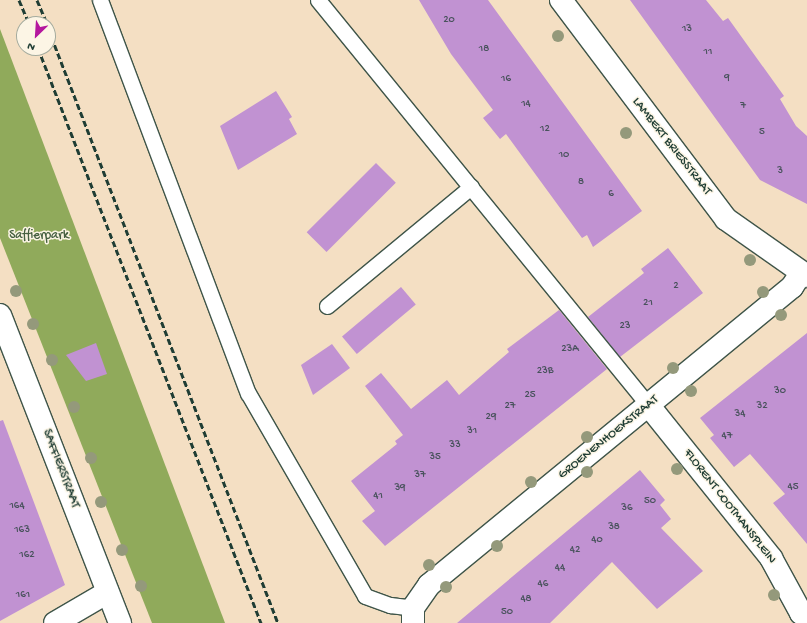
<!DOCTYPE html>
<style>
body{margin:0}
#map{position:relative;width:807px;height:623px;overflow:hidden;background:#f4dfc3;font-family:"Gochi Hand",sans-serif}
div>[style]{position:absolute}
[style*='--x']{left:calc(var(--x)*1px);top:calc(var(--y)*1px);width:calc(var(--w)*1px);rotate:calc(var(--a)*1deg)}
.forest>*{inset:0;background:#90aa5b}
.building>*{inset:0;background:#c192d2;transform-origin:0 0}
.roads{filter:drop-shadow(1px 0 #3f5549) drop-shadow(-1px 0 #3f5549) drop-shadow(0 1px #3f5549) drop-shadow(0 -1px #3f5549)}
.service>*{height:15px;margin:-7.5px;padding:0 7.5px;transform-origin:7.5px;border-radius:7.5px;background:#fff}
.minor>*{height:22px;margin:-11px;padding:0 11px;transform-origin:11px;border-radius:11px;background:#fff}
.rail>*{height:3px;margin-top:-1.5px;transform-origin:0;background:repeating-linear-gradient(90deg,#1f3d34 0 6px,transparent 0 9px)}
.trees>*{width:12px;height:12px;margin:-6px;border-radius:50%;background:#94997b}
span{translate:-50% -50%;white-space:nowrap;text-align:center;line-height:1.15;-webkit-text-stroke:3px #fcf5e5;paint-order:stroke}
.number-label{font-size:11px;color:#48525c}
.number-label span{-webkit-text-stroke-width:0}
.street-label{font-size:13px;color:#1f3d34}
.park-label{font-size:13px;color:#455f40}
.north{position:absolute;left:16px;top:16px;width:40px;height:40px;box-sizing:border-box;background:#fcf5e5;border:1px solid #a4ab9e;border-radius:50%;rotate:205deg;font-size:11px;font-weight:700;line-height:16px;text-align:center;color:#1f3d34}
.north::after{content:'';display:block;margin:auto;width:14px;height:18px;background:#b5179e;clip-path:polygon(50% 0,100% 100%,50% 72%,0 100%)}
</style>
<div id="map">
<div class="forest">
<div style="clip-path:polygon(0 29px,225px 623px,152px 623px,0 238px)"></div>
</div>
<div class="building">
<div style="clip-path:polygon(419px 0,488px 0,642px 211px,593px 247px,587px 235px,582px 238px,506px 134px,500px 139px,483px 118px,493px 110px,451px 54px)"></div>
<div style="clip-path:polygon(630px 0,706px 0,723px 21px,728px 18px,784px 96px,780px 99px,796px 126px,807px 136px,807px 204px,760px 180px)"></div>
<div style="clip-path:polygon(276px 91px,292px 117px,289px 119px,297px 134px,238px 170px,220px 126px)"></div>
<div style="left:376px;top:163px;width:28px;height:98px;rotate:45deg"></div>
<div style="clip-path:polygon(668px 248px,703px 293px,620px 357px,588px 317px,644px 273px,641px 269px)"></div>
<div style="left:401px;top:287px;width:23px;height:77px;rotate:50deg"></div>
<div style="clip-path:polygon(559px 310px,607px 369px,385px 546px,362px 521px,375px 511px,351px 481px,397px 444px,395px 441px,403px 435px,365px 386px,381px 373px,411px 409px,447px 380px,459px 395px,509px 352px,507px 349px)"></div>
<div style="clip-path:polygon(807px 333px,807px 544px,773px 503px,785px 494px,750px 454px,734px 467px,710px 438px,714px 435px,700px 418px)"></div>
<div style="clip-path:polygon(96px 343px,107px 374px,86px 381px,66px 355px)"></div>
<div style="clip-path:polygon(332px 344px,350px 368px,313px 395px,301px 365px)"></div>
<div style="clip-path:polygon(3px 420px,65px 585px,0 621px,0 421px)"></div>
<div style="clip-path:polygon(640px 470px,665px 500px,660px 505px,671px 519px,661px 528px,703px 571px,657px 609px,612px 562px,550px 623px,457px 623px)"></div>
</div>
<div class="roads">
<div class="service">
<div style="--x:100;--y:0;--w:420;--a:69.4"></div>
<div style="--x:248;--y:393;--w:234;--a:60"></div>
<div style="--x:365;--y:596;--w:27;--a:20"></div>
<div style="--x:390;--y:605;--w:23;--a:7"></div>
<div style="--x:318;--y:0;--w:524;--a:50.81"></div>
<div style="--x:327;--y:306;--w:187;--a:-39.6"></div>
</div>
<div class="minor">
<div style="--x:561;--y:0;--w:274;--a:53"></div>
<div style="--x:726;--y:219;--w:99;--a:35.1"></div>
<div style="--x:0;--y:315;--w:331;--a:68.7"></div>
<div style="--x:649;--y:406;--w:195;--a:51.2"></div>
<div style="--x:771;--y:558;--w:63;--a:61.4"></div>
<div style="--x:801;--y:613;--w:7;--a:27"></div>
<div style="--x:55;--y:623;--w:61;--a:-30.3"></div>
<div style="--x:413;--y:623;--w:15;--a:-90"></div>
<div style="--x:413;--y:608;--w:28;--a:-55"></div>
<div style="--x:429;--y:585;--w:470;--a:-39.4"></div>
<div style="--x:792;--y:287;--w:17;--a:-57"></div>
</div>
</div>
<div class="rail">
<div style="--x:19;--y:0;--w:26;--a:67"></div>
<div style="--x:37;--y:0;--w:26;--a:67"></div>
<div style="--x:48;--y:28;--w:638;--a:68.87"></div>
<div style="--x:38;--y:48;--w:617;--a:68.8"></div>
</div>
<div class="trees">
<div style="left:558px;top:36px"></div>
<div style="left:626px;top:133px"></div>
<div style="left:750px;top:260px"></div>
<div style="left:16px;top:291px"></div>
<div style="left:763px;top:292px"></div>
<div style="left:781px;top:315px"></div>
<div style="left:33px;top:324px"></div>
<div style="left:52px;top:360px"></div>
<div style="left:673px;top:368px"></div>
<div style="left:691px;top:391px"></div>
<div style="left:74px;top:407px"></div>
<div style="left:587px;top:437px"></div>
<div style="left:91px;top:458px"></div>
<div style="left:677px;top:469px"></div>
<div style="left:587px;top:472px"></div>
<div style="left:531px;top:482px"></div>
<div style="left:101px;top:502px"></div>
<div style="left:497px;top:546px"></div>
<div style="left:122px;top:550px"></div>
<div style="left:429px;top:565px"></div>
<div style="left:141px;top:586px"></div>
<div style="left:446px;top:587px"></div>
<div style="left:774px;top:595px"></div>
</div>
<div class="number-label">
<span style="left:449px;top:20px">20</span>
<span style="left:687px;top:29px">13</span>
<span style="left:484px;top:49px">18</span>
<span style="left:708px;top:52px">11</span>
<span style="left:727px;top:78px">9</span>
<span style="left:506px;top:79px">16</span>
<span style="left:526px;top:104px">14</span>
<span style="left:743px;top:106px">7</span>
<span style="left:545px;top:129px">12</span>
<span style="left:762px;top:132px">5</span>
<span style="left:564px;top:155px">10</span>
<span style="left:780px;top:171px">3</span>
<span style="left:581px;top:182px">8</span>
<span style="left:611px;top:194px">6</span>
<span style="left:676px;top:286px">2</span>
<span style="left:648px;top:303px">21</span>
<span style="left:625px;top:326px">23</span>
<span style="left:570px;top:349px">23A</span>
<span style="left:545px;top:371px">23B</span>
<span style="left:780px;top:391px">30</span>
<span style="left:530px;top:395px">25</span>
<span style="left:510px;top:406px">27</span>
<span style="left:762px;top:406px">32</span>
<span style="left:740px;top:414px">34</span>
<span style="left:491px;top:417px">29</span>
<span style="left:472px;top:431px">31</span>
<span style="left:727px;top:436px">47</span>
<span style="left:455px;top:445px">33</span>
<span style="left:435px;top:457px">35</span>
<span style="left:420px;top:475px">37</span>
<span style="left:793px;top:487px">45</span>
<span style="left:400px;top:488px">39</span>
<span style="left:378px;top:496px">41</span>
<span style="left:650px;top:501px">50</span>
<span style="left:17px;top:506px">164</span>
<span style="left:627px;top:508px">36</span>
<span style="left:614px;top:527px">38</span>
<span style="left:22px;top:530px">163</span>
<span style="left:597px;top:540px">40</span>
<span style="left:575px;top:550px">42</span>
<span style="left:27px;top:555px">162</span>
<span style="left:560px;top:568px">44</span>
<span style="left:543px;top:584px">46</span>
<span style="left:23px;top:595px">161</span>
<span style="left:526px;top:599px">48</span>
<span style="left:507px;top:612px">50</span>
</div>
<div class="street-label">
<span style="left:671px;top:147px;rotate:52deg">LAMBERT BRIESSTRAAT</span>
<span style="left:609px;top:438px;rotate:-39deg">GROENENHOEKSTRAAT</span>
<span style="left:60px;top:469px;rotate:69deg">SAFFIERSTRAAT</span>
<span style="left:729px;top:507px;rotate:52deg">FLORENT COOTMANSPLEIN</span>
</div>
<div class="park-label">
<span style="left:39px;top:236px">Saffierpark</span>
</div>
<div class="north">N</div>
</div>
